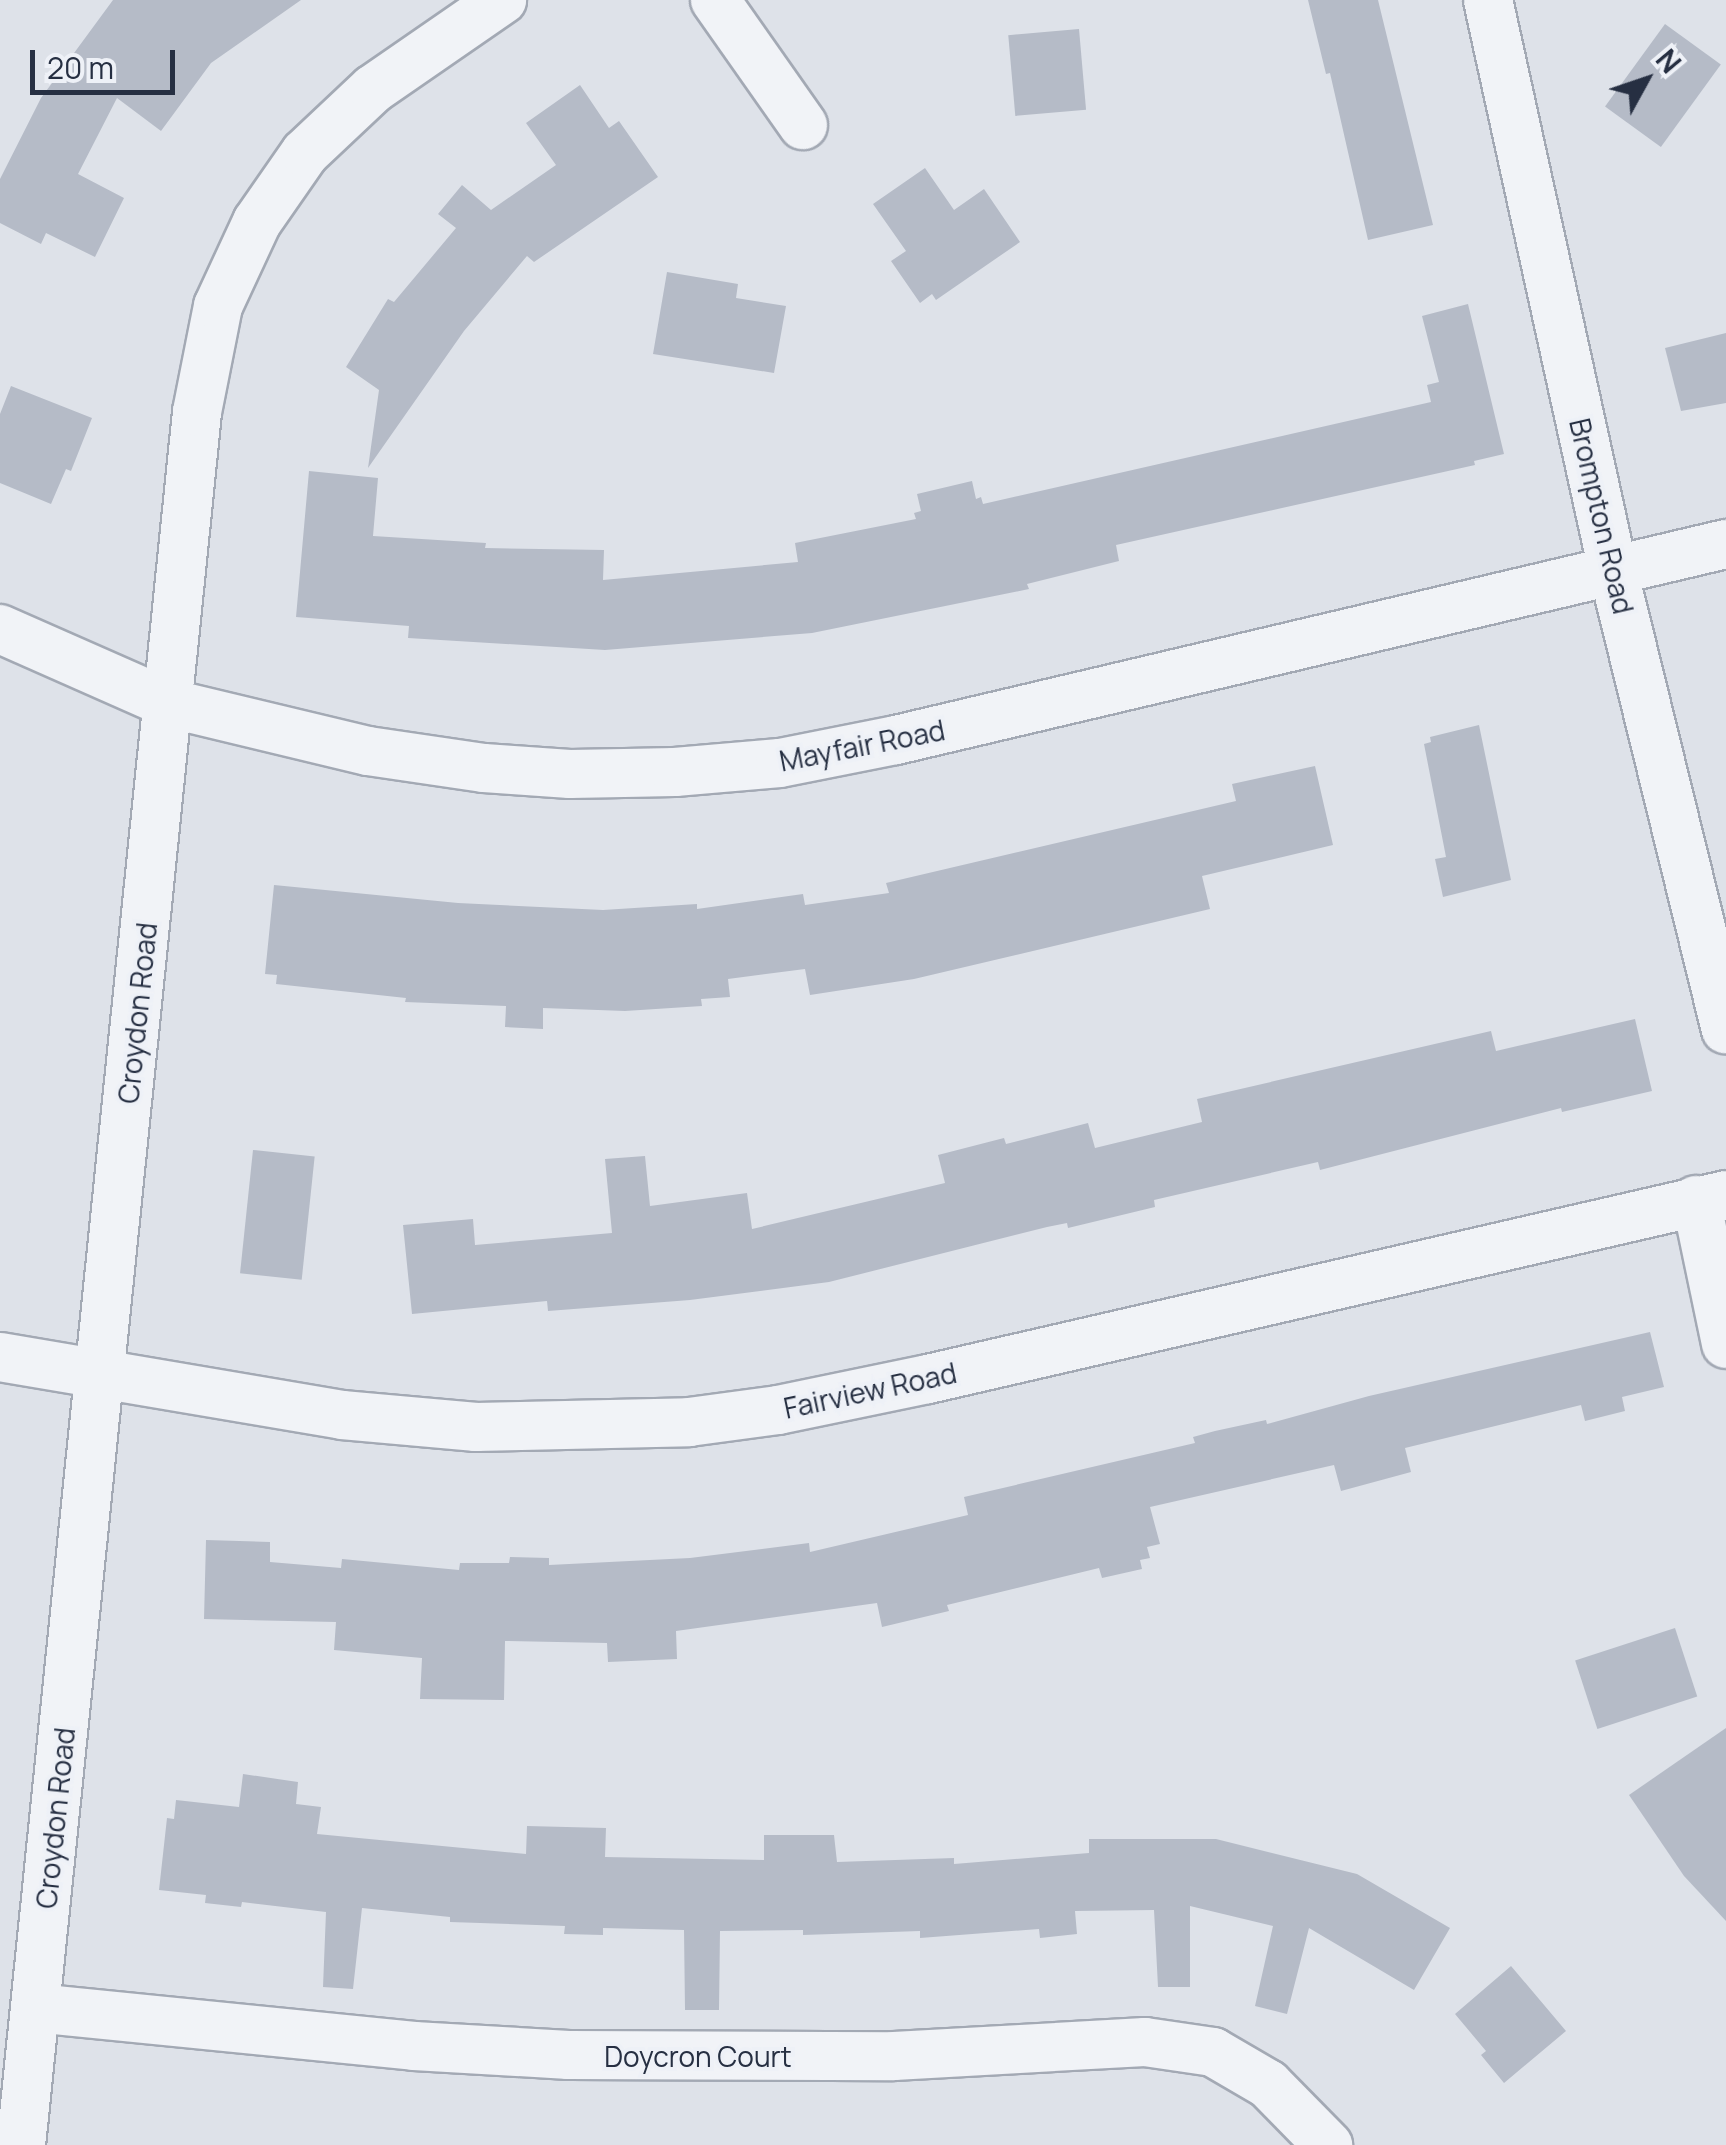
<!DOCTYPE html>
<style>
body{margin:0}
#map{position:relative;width:1726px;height:2145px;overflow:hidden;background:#dee2e9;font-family:Manrope,sans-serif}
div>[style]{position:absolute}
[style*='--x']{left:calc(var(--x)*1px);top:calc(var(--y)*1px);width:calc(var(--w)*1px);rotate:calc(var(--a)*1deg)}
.building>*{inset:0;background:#b5bbc7;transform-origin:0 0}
.roads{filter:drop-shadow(2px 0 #a3a9b4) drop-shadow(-2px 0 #a3a9b4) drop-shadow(0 2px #a3a9b4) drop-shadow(0 -2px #a3a9b4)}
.minor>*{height:48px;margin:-24px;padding:0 24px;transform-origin:24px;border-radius:24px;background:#f1f3f7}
span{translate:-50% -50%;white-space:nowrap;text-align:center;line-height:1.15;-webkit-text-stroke:8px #eef1f7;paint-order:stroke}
.street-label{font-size:28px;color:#262f42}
.north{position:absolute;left:1596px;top:30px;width:100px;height:100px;-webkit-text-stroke:8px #eef1f7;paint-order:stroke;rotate:50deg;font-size:28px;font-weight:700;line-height:40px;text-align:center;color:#262f42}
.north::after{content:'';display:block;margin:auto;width:35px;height:45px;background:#262f42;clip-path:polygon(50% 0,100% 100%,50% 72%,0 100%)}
.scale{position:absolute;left:30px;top:50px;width:145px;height:45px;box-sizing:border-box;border:5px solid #262f42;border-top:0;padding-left:12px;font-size:30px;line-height:35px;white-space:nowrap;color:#262f42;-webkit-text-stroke:8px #eef1f7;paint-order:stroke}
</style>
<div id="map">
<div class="building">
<div style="clip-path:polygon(113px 0,301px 0,211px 63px,161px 131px,117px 98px,78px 174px,124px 198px,95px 257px,46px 233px,41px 244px,0 223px,0 179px,41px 98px)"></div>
<div style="clip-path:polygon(1308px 0,1378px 0,1433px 225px,1368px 240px,1330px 73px,1326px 74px)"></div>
<div style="left:1665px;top:24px;width:69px;height:102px;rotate:36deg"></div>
<div style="left:1079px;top:29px;width:81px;height:71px;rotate:85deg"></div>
<div style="clip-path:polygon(580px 85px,609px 128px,619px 121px,658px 177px,534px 262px,527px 256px,464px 331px,368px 468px,379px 390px,346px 367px,388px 299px,394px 302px,456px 228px,438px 214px,462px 185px,491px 210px,556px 165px,526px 123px)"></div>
<div style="clip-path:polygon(925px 168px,954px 210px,984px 189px,1020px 242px,936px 300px,932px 294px,920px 303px,891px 261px,906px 251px,873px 204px)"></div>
<div style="clip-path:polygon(667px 272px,738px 284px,736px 298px,786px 306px,774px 373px,653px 354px)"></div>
<div style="clip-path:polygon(1468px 304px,1504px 454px,1474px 461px,1475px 465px,1116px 545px,1119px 561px,1027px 584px,1029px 589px,812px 633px,605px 650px,408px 638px,409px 626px,296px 617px,309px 471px,378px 478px,373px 536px,486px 543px,485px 548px,604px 550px,603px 580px,798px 562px,795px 543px,916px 519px,914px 513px,921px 511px,917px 494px,972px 481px,976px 499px,981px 497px,983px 504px,1431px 402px,1427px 385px,1439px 382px,1422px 316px)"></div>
<div style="clip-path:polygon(1726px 333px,1726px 403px,1681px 411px,1665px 348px)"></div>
<div style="clip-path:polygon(11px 386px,92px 418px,71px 471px,66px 469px,51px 504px,0 483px,0 414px)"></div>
<div style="clip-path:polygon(1479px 725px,1511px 880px,1443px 897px,1435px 859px,1446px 857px,1424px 744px,1431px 742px,1430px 737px)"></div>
<div style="clip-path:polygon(1315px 766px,1333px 845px,1202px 876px,1210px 909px,914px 979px,810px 995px,805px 969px,728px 979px,730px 997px,701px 999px,702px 1006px,625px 1011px,543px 1008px,543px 1029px,505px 1027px,506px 1006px,405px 1002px,406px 998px,276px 984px,277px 975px,265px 974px,274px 885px,458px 903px,603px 910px,697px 904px,697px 909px,803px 894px,805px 905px,889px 893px,886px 883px,1236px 801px,1232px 784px)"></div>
<div style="clip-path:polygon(1635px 1019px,1652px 1091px,1562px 1112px,1561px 1108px,1320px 1170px,1318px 1162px,1154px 1200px,1155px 1207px,1068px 1228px,1067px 1223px,1047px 1227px,829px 1282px,690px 1300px,548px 1311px,547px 1301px,412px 1314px,403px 1225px,473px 1219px,475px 1245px,612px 1233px,605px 1159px,645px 1156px,650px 1206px,747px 1193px,752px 1229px,945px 1183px,938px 1155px,1004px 1138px,1006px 1144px,1088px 1123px,1095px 1148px,1202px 1122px,1197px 1099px,1491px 1031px,1496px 1051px)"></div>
<div style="left:253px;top:1150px;width:62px;height:124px;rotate:6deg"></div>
<div style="clip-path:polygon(1650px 1332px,1664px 1387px,1622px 1397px,1625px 1411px,1585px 1421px,1581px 1405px,1405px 1448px,1411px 1472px,1341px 1491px,1334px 1465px,1150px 1507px,1160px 1544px,1147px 1547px,1150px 1558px,1140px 1560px,1142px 1569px,1102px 1578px,1099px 1568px,947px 1605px,949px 1611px,882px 1627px,877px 1603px,676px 1631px,677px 1659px,608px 1662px,607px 1643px,505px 1641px,504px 1700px,420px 1699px,422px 1658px,334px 1650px,336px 1622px,204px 1619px,206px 1540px,270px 1542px,270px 1562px,341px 1568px,342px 1559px,459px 1570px,460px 1563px,509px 1563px,510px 1557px,549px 1558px,549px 1565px,690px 1558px,809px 1543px,810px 1552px,968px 1515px,964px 1497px,1195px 1443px,1193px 1437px,1215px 1431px,1266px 1420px,1267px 1424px,1369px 1396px)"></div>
<div style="left:1675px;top:1628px;width:72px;height:105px;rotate:72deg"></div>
<div style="clip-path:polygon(1726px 1728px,1726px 1921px,1684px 1876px,1629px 1795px)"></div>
<div style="clip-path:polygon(243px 1774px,298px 1782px,296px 1804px,321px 1807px,317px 1834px,526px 1854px,527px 1826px,606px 1828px,605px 1857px,764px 1860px,764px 1835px,834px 1835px,837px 1862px,954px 1858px,954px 1864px,1089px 1853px,1089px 1839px,1216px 1839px,1357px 1874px,1450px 1928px,1414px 1990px,1309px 1928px,1287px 2014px,1255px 2006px,1273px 1926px,1190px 1906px,1190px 1987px,1158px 1987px,1154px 1910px,1075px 1911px,1077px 1934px,1040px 1938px,1039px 1929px,920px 1938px,920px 1931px,803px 1935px,803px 1930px,720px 1931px,719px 2010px,685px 2010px,684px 1930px,603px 1928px,603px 1935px,564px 1934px,565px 1926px,450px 1922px,450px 1917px,362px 1908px,353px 1989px,323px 1987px,326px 1912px,242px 1902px,241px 1907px,205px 1903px,206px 1895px,159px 1890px,167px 1818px,174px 1819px,176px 1800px,239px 1807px)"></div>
<div style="clip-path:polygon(1511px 1966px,1566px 2031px,1504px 2083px,1481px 2055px,1486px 2051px,1455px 2014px)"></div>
</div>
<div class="roads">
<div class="minor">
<div style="--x:715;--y:0;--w:153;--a:54.9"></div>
<div style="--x:1488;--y:0;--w:584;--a:77.63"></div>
<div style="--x:1613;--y:570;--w:473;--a:76.2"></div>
<div style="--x:0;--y:629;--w:184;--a:23.8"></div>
<div style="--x:168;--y:703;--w:206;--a:13.5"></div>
<div style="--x:368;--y:751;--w:117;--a:8.3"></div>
<div style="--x:484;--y:768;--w:86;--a:4"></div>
<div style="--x:570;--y:774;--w:105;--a:-1.1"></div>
<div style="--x:675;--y:772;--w:105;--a:-4.9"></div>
<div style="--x:780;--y:763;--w:118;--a:-11.2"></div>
<div style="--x:896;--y:740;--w:853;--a:-13.29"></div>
<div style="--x:1696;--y:1200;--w:147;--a:78.2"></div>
<div style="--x:0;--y:1357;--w:347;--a:9.6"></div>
<div style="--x:342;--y:1415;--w:135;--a:5.1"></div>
<div style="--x:476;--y:1427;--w:213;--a:-1.3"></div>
<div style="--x:689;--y:1422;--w:90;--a:-7.7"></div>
<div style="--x:778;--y:1410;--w:153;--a:-11.7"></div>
<div style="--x:928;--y:1379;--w:819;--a:-12.98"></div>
<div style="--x:35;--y:2008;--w:381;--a:5.7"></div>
<div style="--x:414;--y:2046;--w:155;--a:3.3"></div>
<div style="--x:569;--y:2055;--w:325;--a:0.2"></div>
<div style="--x:894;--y:2056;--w:251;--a:-3.2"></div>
<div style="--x:1145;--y:2042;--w:69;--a:8.4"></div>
<div style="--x:1213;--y:2052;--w:64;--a:30.2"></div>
<div style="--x:1268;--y:2084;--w:86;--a:45.5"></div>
<div style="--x:21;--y:2145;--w:1742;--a:-84.2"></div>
<div style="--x:197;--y:412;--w:108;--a:-78.8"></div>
<div style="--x:218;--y:306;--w:93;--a:-65.1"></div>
<div style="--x:257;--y:222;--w:84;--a:-55.2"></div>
<div style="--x:305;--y:153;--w:93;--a:-43.3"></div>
<div style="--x:373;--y:89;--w:157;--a:-34.6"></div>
</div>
</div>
<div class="street-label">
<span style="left:1602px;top:516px;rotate:77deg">Brompton Road</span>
<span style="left:862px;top:745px;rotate:-11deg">Mayfair Road</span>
<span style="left:137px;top:1013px;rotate:-84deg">Croydon Road</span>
<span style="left:870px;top:1390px;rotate:-12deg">Fairview Road</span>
<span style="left:55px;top:1818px;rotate:-84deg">Croydon Road</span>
<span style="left:698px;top:2056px">Doycron Court</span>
</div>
<div class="north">N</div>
<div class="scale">20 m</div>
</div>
